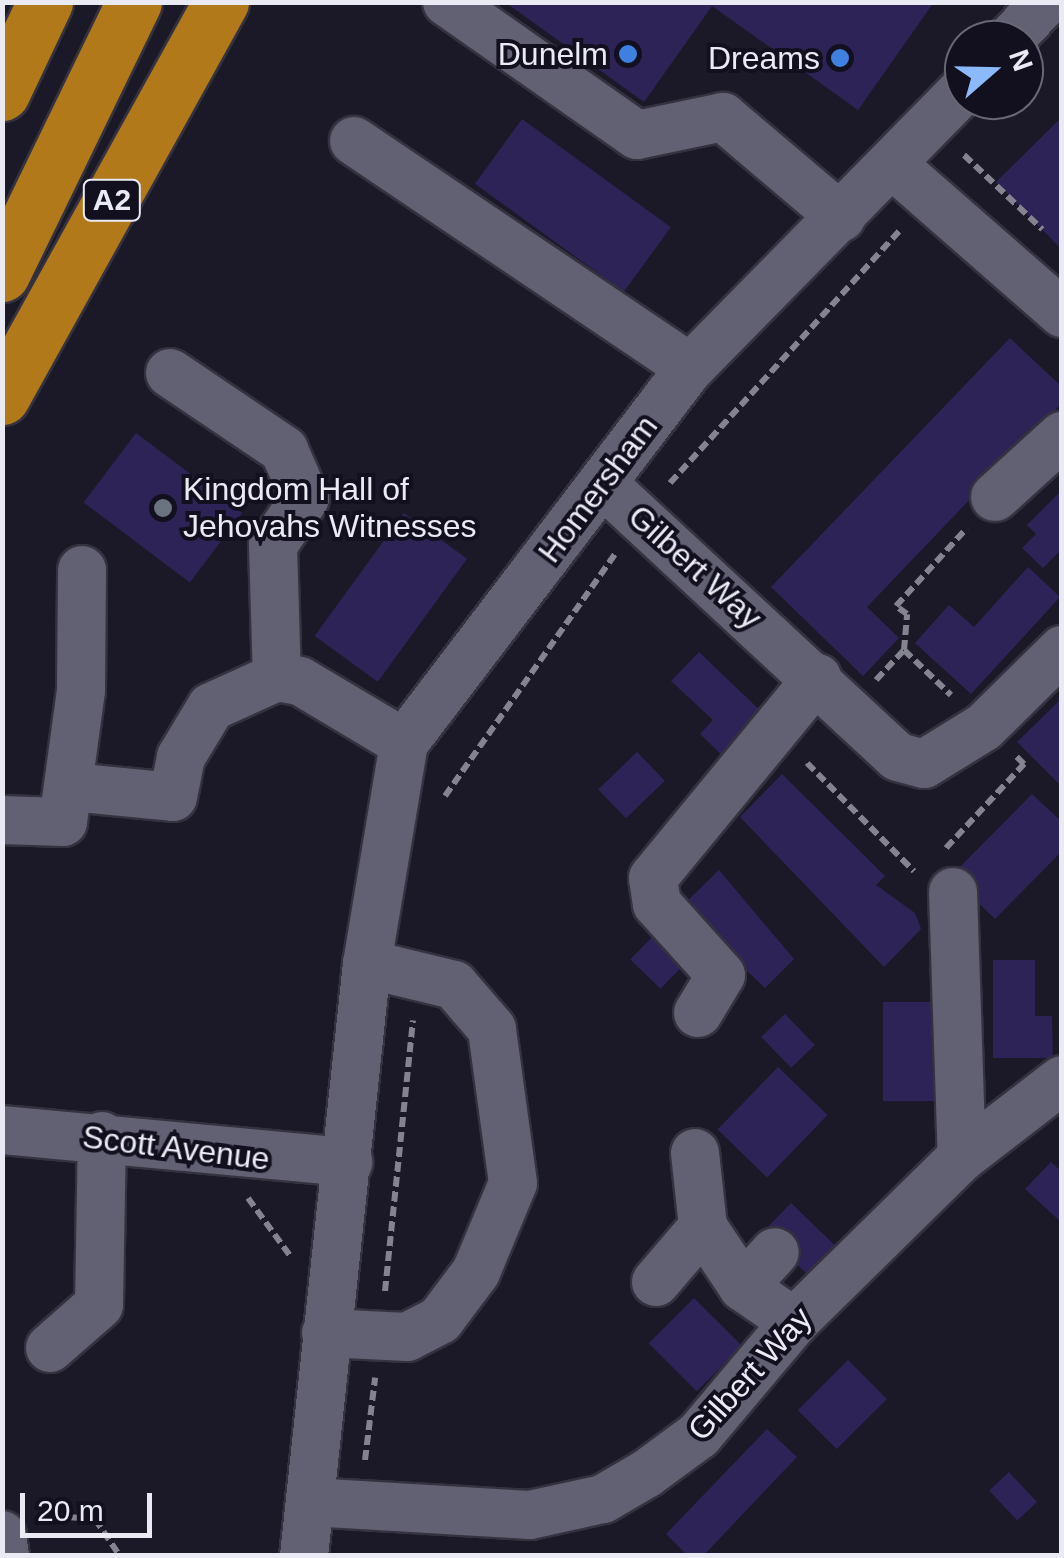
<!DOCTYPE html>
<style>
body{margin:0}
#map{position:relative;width:1064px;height:1558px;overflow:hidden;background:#1b1928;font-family:Helvetica,sans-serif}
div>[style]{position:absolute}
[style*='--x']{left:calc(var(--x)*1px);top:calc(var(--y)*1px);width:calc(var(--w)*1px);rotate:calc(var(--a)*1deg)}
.building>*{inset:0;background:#2e2357;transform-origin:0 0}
.path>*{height:6px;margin-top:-3px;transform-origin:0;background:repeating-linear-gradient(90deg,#848390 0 10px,transparent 0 15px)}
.roads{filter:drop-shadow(2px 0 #34323f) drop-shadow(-2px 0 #34323f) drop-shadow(0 2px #34323f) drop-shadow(0 -2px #34323f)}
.minor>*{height:48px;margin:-24px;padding:0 24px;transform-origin:24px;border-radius:24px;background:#626073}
.highway>*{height:55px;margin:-27.5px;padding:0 27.5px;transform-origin:27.5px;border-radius:27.5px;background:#b17919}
.dots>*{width:28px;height:28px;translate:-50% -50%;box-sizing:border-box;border:5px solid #12101f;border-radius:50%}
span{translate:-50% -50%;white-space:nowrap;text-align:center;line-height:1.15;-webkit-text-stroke:8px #12101f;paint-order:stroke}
.shield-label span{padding:2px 8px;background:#12101f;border:2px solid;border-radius:8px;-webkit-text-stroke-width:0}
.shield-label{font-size:30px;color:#eaeaf5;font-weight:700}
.poi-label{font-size:32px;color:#eaeaf5}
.right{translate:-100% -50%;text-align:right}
.left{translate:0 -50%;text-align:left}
.street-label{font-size:32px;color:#eaeaf5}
.frame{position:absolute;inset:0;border:5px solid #eaeaf5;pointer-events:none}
.north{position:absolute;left:944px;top:20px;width:100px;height:100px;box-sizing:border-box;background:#12101f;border:2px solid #686775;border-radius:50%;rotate:70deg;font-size:28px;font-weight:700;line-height:40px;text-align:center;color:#eaeaf5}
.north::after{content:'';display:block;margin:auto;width:35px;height:45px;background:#8cb9fc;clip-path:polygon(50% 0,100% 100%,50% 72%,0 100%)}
.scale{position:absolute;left:20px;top:1493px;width:132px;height:45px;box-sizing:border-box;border:5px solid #eaeaf5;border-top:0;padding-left:12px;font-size:30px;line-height:35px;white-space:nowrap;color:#eaeaf5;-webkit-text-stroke:8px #12101f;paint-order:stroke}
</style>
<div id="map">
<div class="building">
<div style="clip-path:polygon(505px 2px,934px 2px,858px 110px,712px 6px,644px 102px)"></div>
<div style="clip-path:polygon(1062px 117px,1062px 250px,996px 182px)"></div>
<div style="left:522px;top:119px;width:184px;height:80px;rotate:36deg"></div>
<div style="clip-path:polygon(1010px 338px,1062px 387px,1062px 403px,867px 607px,899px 638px,863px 676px,771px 587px)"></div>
<div style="left:136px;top:433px;width:133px;height:87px;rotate:37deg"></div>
<div style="clip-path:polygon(1062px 490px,1062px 549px,1043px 568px,1022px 548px,1036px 534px,1027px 525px)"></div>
<div style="left:404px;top:513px;width:78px;height:152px;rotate:36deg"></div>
<div style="clip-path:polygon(1028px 567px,1060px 597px,971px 694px,915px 643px,949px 605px,974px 627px)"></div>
<div style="clip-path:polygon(699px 652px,770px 720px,730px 763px,700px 734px,713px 720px,671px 681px)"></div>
<div style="clip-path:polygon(1059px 701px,1062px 704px,1062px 787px,1017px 742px)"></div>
<div style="left:637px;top:752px;width:40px;height:54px;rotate:46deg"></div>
<div style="clip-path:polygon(782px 774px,885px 876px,876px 885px,915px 913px,921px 929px,884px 967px,740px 817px)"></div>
<div style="clip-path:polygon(1032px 794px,1062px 822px,1062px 851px,995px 919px,951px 876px)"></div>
<div style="clip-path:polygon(719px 870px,794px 959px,765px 988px,680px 908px)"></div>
<div style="left:656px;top:933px;width:42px;height:37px;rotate:44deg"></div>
<div style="clip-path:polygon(993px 960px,1035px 960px,1035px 1016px,1052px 1016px,1053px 1058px,993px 1058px)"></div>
<div style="left:883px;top:1002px;width:58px;height:99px"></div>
<div style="left:785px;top:1014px;width:43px;height:33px;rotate:46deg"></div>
<div style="left:778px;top:1067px;width:69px;height:87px;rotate:44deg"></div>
<div style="clip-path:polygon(1051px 1162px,1062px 1172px,1062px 1223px,1025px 1189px)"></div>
<div style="left:791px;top:1203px;width:64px;height:40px;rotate:44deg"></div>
<div style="left:694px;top:1298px;width:68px;height:64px;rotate:45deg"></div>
<div style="left:848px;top:1360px;width:55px;height:71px;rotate:45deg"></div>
<div style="clip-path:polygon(767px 1429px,797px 1457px,703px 1556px,688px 1556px,666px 1534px)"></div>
<div style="left:1009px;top:1472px;width:41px;height:27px;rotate:47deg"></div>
</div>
<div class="path">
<div style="--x:964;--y:155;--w:108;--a:43.5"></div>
<div style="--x:670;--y:483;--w:342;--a:-47.7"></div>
<div style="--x:904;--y:650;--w:65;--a:43.8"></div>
<div style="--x:876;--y:680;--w:41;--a:-47"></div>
<div style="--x:904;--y:650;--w:36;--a:-85"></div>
<div style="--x:907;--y:614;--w:14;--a:-144"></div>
<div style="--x:896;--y:606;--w:105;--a:-47.7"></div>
<div style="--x:807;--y:763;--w:152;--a:45.3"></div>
<div style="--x:445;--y:796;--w:297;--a:-54.9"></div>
<div style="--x:946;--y:848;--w:115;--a:-47.1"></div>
<div style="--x:1024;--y:764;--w:13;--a:-135"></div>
<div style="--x:248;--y:1198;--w:73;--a:53.9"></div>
<div style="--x:385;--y:1291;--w:272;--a:-84.1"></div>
<div style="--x:365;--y:1460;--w:83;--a:-83"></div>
<div style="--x:40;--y:1515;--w:55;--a:4.2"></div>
<div style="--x:95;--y:1519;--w:45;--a:56"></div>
</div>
<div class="roads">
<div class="minor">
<div style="--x:447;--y:2;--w:232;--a:35"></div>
<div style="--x:637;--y:135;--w:88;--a:-11.8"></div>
<div style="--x:723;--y:117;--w:155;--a:40.3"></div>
<div style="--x:1010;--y:40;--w:52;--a:-47.4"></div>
<div style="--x:354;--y:141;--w:405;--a:34"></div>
<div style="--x:893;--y:165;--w:225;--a:41.2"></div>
<div style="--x:170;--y:373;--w:138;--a:34"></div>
<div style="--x:284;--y:450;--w:52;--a:66.4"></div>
<div style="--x:305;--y:498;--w:57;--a:124.2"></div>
<div style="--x:273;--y:545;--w:132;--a:88.3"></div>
<div style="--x:602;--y:483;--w:403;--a:42.8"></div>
<div style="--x:898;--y:757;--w:27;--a:15"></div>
<div style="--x:924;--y:764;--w:70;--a:-31.7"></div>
<div style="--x:984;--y:727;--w:110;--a:-44.6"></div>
<div style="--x:995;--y:497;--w:91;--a:-42.3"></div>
<div style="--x:71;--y:787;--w:102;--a:5.6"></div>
<div style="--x:173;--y:797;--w:41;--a:-78.7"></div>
<div style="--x:181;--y:757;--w:58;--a:-59"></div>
<div style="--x:211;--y:707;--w:72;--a:-24.4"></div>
<div style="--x:277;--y:677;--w:23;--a:10"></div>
<div style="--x:300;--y:681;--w:121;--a:30.8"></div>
<div style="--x:2;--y:820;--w:61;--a:1.9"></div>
<div style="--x:63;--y:822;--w:133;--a:-82.2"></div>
<div style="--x:81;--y:690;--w:120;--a:-89.5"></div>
<div style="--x:953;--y:892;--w:265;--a:88.1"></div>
<div style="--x:698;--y:1013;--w:44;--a:-58.8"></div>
<div style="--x:721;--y:975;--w:96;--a:-132"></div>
<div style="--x:657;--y:904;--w:26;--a:-99"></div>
<div style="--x:653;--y:878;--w:259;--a:-50.6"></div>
<div style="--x:2;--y:1130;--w:348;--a:5.3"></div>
<div style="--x:695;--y:1153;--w:74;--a:83.8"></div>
<div style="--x:703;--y:1227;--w:72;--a:56.3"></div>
<div style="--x:743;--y:1287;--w:62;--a:34.5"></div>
<div style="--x:656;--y:1282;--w:72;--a:-49.5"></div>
<div style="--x:743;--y:1287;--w:47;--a:-47.6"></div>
<div style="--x:326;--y:1333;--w:81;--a:2.8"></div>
<div style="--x:407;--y:1337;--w:37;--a:-27"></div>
<div style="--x:440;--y:1320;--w:60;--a:-53.1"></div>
<div style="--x:476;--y:1272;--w:96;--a:-67.4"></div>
<div style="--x:513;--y:1183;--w:155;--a:-97.8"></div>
<div style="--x:492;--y:1029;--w:58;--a:-130.8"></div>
<div style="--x:454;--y:985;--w:89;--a:-166.4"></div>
<div style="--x:50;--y:1348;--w:65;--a:-41.3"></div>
<div style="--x:99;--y:1305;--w:169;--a:-89"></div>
<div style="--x:310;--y:1502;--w:220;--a:3.4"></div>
<div style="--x:530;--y:1515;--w:75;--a:-12.4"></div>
<div style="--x:603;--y:1499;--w:50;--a:-30.2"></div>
<div style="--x:646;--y:1474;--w:66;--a:-36.3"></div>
<div style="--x:699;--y:1435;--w:148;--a:-49.9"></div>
<div style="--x:794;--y:1322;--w:235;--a:-44.5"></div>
<div style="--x:962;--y:1157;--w:126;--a:-37.6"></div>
<div style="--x:2;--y:1535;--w:21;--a:82"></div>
<div style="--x:304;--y:1556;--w:595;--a:-83.93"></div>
<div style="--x:367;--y:964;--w:224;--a:-80.5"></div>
<div style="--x:404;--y:743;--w:472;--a:-52.7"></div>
<div style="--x:690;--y:368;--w:391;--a:-45.5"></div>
</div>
<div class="highway">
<div style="--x:2;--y:93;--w:101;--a:-64.7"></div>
<div style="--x:2;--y:274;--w:302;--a:-64.1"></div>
<div style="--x:2;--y:397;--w:452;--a:-61"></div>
</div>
</div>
<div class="dots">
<div style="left:628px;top:54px;background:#3f7fe0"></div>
<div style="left:840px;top:58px;background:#3f7fe0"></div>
<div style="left:163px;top:508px;background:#6b7280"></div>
</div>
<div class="shield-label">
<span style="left:112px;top:200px">A2</span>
</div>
<div class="poi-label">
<span class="right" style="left:608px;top:54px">Dunelm</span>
<span class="right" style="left:820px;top:58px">Dreams</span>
<span class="left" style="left:183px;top:508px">Kingdom Hall of<br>Jehovahs Witnesses</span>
</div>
<div class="street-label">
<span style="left:598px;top:489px;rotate:-53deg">Homersham</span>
<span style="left:695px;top:567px;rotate:42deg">Gilbert Way</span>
<span style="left:176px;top:1148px;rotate:7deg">Scott Avenue</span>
<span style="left:750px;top:1374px;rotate:-48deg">Gilbert Way</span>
</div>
<div class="frame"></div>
<div class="north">N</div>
<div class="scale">20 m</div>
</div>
